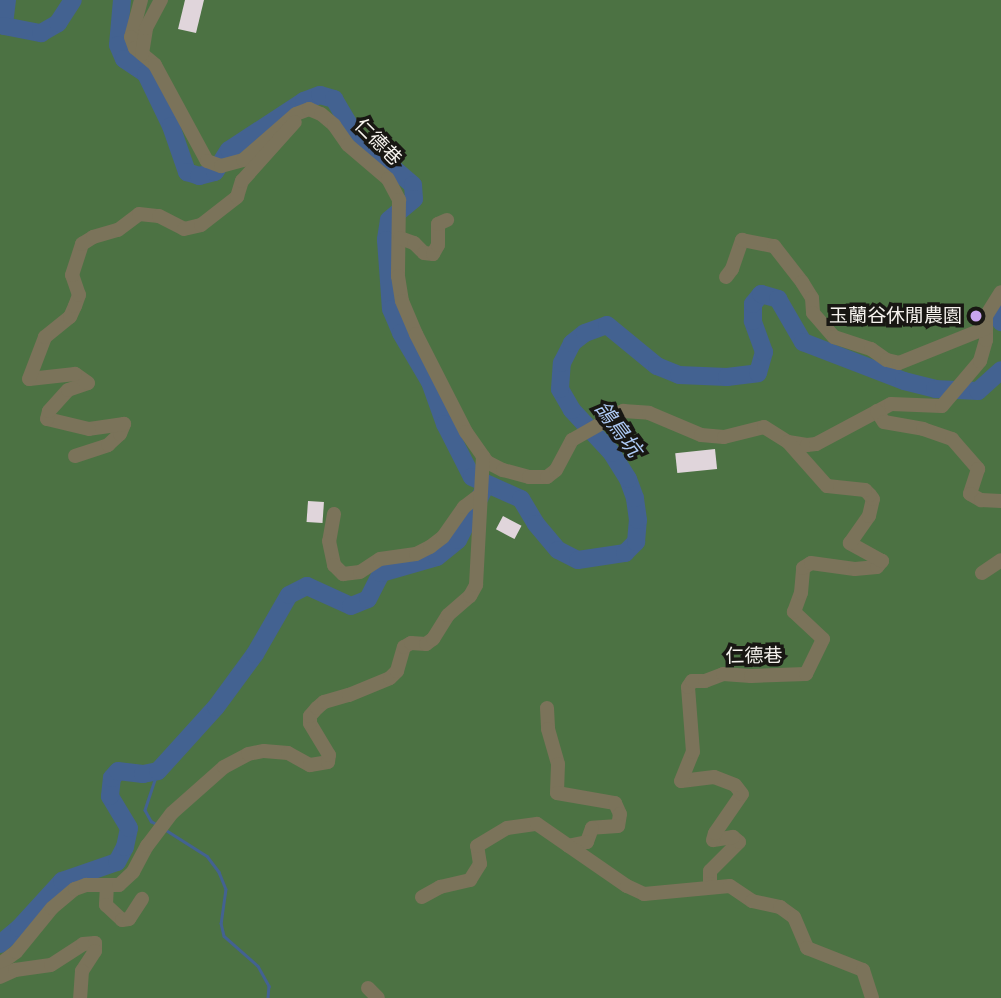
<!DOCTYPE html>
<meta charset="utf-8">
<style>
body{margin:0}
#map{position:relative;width:1001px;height:998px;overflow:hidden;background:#322e27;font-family:"Crimson Pro","Noto Sans TC",serif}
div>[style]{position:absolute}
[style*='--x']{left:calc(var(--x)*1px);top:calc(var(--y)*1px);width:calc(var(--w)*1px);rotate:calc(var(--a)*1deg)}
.forest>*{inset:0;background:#4c7243;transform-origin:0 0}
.stream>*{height:2.5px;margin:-1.25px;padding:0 1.25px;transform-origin:1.25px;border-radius:1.25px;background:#436291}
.river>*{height:18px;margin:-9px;padding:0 9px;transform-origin:9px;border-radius:9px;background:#436291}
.building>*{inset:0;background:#e0d5db;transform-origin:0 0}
.minor>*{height:14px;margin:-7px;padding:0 7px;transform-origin:7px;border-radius:7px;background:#7b735a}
.dots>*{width:19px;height:19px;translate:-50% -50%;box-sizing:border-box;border:4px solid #181713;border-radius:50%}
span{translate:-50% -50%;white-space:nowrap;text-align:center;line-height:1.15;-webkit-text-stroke:7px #181713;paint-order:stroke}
.street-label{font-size:19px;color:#f6f3ee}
.poi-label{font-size:19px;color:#f6f3ee}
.right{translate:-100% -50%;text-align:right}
.water-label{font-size:21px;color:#afccf7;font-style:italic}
</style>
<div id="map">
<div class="forest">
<div style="left:0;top:0;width:1001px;height:998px"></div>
</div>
<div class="stream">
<div style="--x:0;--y:30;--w:6;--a:-45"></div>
<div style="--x:158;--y:771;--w:41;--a:108.4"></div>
<div style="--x:145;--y:810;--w:13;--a:61"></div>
<div style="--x:151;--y:821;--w:8;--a:30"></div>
<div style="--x:166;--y:830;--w:49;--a:32.4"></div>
<div style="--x:207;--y:856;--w:20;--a:53"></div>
<div style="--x:219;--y:872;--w:18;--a:68"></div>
<div style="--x:226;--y:889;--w:34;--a:98"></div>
<div style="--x:221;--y:923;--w:13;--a:77"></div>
<div style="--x:224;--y:936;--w:45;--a:41.4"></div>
<div style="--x:258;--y:966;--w:23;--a:61"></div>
<div style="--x:269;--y:986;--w:12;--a:95"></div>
</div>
<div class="river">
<div style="--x:7;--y:0;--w:26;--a:97"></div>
<div style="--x:4;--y:26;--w:38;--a:11"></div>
<div style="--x:41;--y:33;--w:20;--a:-30"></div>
<div style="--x:58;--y:23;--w:27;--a:-57"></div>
<div style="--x:122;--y:0;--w:45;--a:95.1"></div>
<div style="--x:118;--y:45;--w:15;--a:67"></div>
<div style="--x:124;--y:59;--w:27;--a:34"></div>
<div style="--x:146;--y:74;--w:58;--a:64.3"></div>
<div style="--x:171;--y:126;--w:49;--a:70.8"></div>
<div style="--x:187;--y:172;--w:13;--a:18"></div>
<div style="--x:199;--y:176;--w:16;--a:-14"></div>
<div style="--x:215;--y:172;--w:26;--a:-58"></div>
<div style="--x:229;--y:150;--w:90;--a:-33.2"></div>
<div style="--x:304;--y:101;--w:17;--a:-21"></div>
<div style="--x:320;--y:95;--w:15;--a:16"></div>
<div style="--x:334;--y:99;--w:43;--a:59.3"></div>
<div style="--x:356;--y:136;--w:75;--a:40.7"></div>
<div style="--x:413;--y:185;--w:14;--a:86"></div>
<div style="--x:414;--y:199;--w:33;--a:140"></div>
<div style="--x:389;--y:220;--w:20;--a:99"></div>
<div style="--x:386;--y:240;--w:69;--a:85.9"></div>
<div style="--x:391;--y:309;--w:26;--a:67"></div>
<div style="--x:401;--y:333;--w:57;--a:59.4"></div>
<div style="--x:430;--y:382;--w:45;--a:70.3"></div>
<div style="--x:445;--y:424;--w:59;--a:63"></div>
<div style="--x:472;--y:477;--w:54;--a:24.2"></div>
<div style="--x:521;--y:499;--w:29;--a:59"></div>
<div style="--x:536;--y:524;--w:34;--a:50"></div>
<div style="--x:558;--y:550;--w:22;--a:27"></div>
<div style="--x:578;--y:560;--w:48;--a:-8.5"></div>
<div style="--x:625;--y:553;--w:16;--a:-45"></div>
<div style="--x:636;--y:542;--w:22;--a:-85"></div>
<div style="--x:638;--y:520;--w:22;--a:-98"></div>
<div style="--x:635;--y:498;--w:20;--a:-110"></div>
<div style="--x:628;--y:479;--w:31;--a:-122"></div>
<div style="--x:612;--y:453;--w:59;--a:-132.9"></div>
<div style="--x:572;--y:410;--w:24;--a:-120"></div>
<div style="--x:560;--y:389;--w:26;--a:-86"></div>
<div style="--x:562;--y:363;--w:22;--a:-63"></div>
<div style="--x:572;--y:343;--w:16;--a:-38"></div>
<div style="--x:585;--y:333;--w:23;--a:-20"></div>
<div style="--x:607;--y:325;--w:65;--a:39.4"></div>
<div style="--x:657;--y:366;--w:24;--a:22"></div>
<div style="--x:679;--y:375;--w:48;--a:2.4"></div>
<div style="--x:727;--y:377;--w:31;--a:-7"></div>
<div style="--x:758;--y:373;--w:22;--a:-74"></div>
<div style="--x:764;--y:352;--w:33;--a:-110"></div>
<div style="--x:753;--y:321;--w:17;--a:-90"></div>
<div style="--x:753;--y:304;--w:13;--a:-51"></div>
<div style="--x:761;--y:294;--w:18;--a:16"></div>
<div style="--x:778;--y:299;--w:50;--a:59.8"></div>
<div style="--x:803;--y:342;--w:108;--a:21.1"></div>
<div style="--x:904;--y:381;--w:32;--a:14"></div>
<div style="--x:935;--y:389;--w:43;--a:2.7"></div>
<div style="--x:978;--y:391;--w:31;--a:-42"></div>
<div style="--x:1001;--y:312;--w:5;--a:127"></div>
<div style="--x:998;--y:316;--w:7;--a:63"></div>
<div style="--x:0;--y:944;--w:25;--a:-40"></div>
<div style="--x:19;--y:928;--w:64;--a:-47.5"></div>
<div style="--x:62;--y:881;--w:58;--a:-19.1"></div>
<div style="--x:117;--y:862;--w:17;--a:-62"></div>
<div style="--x:125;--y:847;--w:19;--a:-78"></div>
<div style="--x:129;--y:828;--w:37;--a:-121"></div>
<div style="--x:110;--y:796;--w:18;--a:-84"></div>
<div style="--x:112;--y:778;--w:9;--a:-49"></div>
<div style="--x:118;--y:771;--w:25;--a:7"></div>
<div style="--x:143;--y:774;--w:15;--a:-11"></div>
<div style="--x:158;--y:771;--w:86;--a:-47.8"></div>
<div style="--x:216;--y:707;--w:66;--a:-53.7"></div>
<div style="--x:255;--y:654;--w:68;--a:-60"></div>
<div style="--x:289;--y:595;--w:20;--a:-27"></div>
<div style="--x:307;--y:586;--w:48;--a:24.4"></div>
<div style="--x:351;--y:606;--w:18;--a:-22"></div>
<div style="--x:368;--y:599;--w:29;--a:-63"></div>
<div style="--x:381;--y:573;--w:58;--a:-15.9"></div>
<div style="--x:437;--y:557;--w:27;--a:-39"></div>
<div style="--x:458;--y:540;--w:55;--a:-63"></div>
</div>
<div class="building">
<div style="clip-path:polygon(185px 0,204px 0,196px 33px,178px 29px)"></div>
<div style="left:715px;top:449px;width:20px;height:40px;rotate:84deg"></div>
<div style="left:308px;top:501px;width:16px;height:21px;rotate:4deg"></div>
<div style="left:503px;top:516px;width:21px;height:15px;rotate:28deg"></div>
</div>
<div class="minor">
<div style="--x:141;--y:0;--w:38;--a:105"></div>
<div style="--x:131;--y:37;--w:12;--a:70"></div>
<div style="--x:135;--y:48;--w:26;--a:40"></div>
<div style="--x:155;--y:65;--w:109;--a:61.6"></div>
<div style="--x:207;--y:161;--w:15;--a:20"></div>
<div style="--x:221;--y:166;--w:23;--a:-15"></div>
<div style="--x:243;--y:160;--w:70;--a:-41"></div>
<div style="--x:296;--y:114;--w:14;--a:-21"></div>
<div style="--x:309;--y:109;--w:13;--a:23"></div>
<div style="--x:321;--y:114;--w:17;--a:40"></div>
<div style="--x:334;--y:125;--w:24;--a:55"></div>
<div style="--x:348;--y:145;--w:52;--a:40.4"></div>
<div style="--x:388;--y:179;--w:24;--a:62"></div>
<div style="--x:399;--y:200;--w:76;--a:90.8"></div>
<div style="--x:398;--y:276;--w:25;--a:81"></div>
<div style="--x:402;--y:301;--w:36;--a:67"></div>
<div style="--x:416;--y:334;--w:110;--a:63"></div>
<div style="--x:466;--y:432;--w:37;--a:55"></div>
<div style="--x:487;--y:462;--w:18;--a:27"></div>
<div style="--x:503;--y:470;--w:27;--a:15"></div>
<div style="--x:529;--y:477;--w:18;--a:0"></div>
<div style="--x:547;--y:477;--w:11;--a:-38"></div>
<div style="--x:556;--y:470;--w:34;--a:-62"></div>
<div style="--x:572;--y:440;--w:59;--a:-29.6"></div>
<div style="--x:623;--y:411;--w:26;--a:4"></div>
<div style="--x:649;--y:413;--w:56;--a:22.9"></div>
<div style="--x:701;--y:435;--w:23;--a:5"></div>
<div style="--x:724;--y:437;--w:41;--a:-14"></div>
<div style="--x:764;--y:427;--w:28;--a:32"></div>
<div style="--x:788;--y:442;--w:19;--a:9"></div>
<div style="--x:807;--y:445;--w:9;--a:-6"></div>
<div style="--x:816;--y:444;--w:85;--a:-28.1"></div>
<div style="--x:891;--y:404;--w:51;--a:2.2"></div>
<div style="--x:942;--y:406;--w:59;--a:-49.8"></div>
<div style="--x:980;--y:361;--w:22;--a:-74"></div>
<div style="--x:986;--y:340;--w:24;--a:-90"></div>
<div style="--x:986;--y:316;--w:28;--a:-58"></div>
<div style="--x:142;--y:54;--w:26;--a:-81"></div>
<div style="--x:146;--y:28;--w:32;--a:-62"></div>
<div style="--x:400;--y:238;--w:15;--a:20"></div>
<div style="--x:414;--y:243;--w:14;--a:45"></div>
<div style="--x:424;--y:253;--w:9;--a:6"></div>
<div style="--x:433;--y:254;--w:10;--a:-61"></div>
<div style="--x:438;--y:245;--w:21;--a:-90"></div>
<div style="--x:438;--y:224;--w:10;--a:-24"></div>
<div style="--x:726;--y:277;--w:10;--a:-53"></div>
<div style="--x:732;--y:269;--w:31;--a:-71"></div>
<div style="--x:742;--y:240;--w:33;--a:11"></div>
<div style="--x:774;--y:246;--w:46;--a:52.1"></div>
<div style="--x:802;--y:282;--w:19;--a:58"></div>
<div style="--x:812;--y:298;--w:15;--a:86"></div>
<div style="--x:813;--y:313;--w:32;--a:49"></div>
<div style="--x:834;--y:337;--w:39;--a:18"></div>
<div style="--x:871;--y:349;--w:19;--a:35"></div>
<div style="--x:887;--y:360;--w:12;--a:14"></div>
<div style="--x:899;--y:363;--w:94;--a:-21.9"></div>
<div style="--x:877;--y:411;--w:13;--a:58"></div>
<div style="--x:884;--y:422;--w:40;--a:10"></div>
<div style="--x:923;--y:429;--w:31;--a:19"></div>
<div style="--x:952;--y:439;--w:40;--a:49"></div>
<div style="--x:978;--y:469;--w:26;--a:108"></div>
<div style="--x:970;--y:494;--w:13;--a:29"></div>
<div style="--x:981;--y:500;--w:20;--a:3"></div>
<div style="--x:75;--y:456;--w:35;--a:-18"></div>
<div style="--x:108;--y:445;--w:16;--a:-43"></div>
<div style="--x:120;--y:434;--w:11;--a:-68"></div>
<div style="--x:124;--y:424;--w:35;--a:172"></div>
<div style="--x:89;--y:429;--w:43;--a:-166.6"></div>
<div style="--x:47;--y:419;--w:8;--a:-76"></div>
<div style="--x:49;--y:411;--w:28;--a:-48"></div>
<div style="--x:68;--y:390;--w:21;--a:-19"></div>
<div style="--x:88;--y:383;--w:16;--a:-145"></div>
<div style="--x:75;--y:374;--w:46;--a:173.8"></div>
<div style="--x:29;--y:379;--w:45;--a:-69.1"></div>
<div style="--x:45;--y:337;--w:32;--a:-39"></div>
<div style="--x:70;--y:317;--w:12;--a:-66"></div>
<div style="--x:75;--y:306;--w:12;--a:-70"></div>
<div style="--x:79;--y:295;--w:21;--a:-109"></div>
<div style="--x:72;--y:275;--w:33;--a:-72"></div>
<div style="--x:82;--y:244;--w:13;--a:-32"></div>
<div style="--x:93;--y:237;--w:26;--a:-16"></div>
<div style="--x:118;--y:230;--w:26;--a:-37"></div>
<div style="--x:139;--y:214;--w:20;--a:6"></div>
<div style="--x:159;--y:216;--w:28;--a:27"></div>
<div style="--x:184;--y:229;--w:17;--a:-13"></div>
<div style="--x:201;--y:225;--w:46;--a:-37.9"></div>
<div style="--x:237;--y:197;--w:17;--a:-73"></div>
<div style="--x:242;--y:181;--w:79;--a:-48.1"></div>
<div style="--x:334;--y:514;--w:27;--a:100"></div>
<div style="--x:329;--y:541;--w:25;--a:78"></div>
<div style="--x:334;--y:565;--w:13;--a:45"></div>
<div style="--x:343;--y:574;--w:17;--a:-7"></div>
<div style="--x:360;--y:572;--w:24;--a:-33"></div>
<div style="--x:380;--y:559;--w:36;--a:-8"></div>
<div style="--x:416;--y:554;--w:16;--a:-27"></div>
<div style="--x:430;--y:547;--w:16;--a:-38"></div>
<div style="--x:443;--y:537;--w:37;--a:-55"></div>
<div style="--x:464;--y:507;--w:20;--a:-37"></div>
<div style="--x:982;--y:573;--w:23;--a:-34"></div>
<div style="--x:547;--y:708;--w:21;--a:87"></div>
<div style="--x:548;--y:729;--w:36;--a:74"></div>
<div style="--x:558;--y:764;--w:29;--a:92"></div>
<div style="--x:557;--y:793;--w:59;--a:9.8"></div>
<div style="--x:615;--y:803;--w:12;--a:66"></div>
<div style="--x:620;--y:814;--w:12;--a:99"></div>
<div style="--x:618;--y:826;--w:26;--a:176"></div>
<div style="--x:592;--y:828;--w:15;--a:110"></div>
<div style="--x:587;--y:842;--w:19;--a:168"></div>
<div style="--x:107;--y:885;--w:20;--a:93"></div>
<div style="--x:106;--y:905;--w:22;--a:43"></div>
<div style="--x:122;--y:920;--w:7;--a:-8"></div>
<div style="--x:129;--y:919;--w:24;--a:-57"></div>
<div style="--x:710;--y:885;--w:14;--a:-90"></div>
<div style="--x:710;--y:871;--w:41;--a:-45"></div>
<div style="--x:739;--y:842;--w:8;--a:-140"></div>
<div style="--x:733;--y:837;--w:20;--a:171"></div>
<div style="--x:713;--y:840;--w:7;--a:-74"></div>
<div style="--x:715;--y:833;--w:47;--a:-55.3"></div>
<div style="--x:742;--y:794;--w:11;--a:-128"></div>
<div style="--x:735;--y:785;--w:22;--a:-159"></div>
<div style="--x:714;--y:777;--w:33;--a:173"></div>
<div style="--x:681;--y:781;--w:31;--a:-68"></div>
<div style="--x:693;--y:752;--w:65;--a:-94.4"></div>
<div style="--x:688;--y:687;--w:7;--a:-56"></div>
<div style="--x:692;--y:681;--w:13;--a:0"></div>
<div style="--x:705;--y:681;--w:19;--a:-21"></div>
<div style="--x:723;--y:674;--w:28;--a:4"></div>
<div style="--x:751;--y:676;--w:55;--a:-2.1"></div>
<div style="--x:806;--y:674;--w:39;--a:-64"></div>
<div style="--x:823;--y:639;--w:40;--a:-137"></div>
<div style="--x:794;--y:612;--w:20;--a:-70"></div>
<div style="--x:801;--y:593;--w:25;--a:-85"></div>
<div style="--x:803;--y:568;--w:9;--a:-32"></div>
<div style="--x:811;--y:563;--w:44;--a:7.8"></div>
<div style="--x:855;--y:569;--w:22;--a:-5"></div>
<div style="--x:877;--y:567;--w:8;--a:-50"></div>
<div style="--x:882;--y:561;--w:37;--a:-151"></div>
<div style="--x:850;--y:543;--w:33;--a:-55"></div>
<div style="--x:869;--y:516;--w:17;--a:-77"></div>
<div style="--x:873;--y:499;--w:5;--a:-127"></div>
<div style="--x:870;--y:495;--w:7;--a:-135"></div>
<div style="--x:865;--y:490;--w:38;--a:-174"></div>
<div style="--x:827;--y:486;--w:59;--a:-131.6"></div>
<div style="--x:422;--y:897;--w:21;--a:-29"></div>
<div style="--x:440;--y:887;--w:31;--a:-13"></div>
<div style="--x:470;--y:880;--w:19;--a:-58"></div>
<div style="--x:480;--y:864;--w:18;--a:-99"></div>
<div style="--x:477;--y:846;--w:35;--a:-31"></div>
<div style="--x:507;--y:828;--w:30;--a:-8"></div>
<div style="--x:537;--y:824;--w:109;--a:34.6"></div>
<div style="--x:627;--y:886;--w:19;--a:25"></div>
<div style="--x:644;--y:894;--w:86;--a:-5.3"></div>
<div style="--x:730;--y:886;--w:27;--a:34"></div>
<div style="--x:752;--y:901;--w:29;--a:12"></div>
<div style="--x:780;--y:907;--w:17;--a:36"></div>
<div style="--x:794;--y:917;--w:34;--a:67"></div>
<div style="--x:807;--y:948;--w:60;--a:21.4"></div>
<div style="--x:863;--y:970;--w:29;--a:72"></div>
<div style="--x:0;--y:964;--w:20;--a:-37"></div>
<div style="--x:16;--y:952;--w:57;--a:-50.7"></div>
<div style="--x:52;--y:908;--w:30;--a:-40"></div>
<div style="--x:75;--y:889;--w:12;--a:-20"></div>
<div style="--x:86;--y:885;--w:33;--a:0"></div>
<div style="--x:119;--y:885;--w:19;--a:-43"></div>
<div style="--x:133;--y:872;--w:30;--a:-62"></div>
<div style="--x:147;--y:846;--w:41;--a:-52.9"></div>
<div style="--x:172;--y:813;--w:69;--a:-41.5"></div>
<div style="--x:224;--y:767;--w:27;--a:-28"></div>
<div style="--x:248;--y:754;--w:16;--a:-11"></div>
<div style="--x:264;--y:751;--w:24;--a:5"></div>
<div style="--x:288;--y:753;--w:25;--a:29"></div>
<div style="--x:310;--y:765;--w:18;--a:-9"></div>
<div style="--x:328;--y:762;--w:7;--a:-82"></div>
<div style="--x:329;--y:755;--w:37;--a:-121"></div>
<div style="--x:310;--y:723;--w:7;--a:-90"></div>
<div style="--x:310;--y:716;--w:11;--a:-49"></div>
<div style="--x:317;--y:708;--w:9;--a:-41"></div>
<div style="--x:324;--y:702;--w:26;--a:-16"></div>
<div style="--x:349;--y:695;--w:44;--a:-22.5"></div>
<div style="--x:390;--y:678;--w:10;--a:-45"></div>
<div style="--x:397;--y:671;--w:25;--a:-74"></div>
<div style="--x:404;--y:647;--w:8;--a:-30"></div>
<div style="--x:411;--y:643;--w:15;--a:4"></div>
<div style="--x:426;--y:644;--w:9;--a:-36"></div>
<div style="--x:433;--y:639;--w:28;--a:-58"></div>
<div style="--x:448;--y:615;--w:29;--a:-41"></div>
<div style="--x:470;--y:596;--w:13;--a:-61"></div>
<div style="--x:476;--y:585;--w:129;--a:-86.9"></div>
<div style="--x:0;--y:977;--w:17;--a:-25"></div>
<div style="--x:15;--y:970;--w:36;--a:-8"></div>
<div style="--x:51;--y:965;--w:38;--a:-33"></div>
<div style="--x:83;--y:944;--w:12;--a:-5"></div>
<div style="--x:95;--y:943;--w:8;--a:90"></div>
<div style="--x:95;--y:951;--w:24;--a:123"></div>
<div style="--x:82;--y:971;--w:27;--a:94"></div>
<div style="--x:368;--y:988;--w:14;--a:45"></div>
</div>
<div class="dots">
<div style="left:976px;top:316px;background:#c9a5ee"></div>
</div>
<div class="street-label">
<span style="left:378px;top:142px;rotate:45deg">仁德巷</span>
<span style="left:754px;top:656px;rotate:-1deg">仁德巷</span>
</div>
<div class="poi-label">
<span class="right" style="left:962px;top:316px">玉蘭谷休閒農園</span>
</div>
<div class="water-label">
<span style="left:618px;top:429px;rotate:53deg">鴿鳥坑</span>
</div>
</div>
